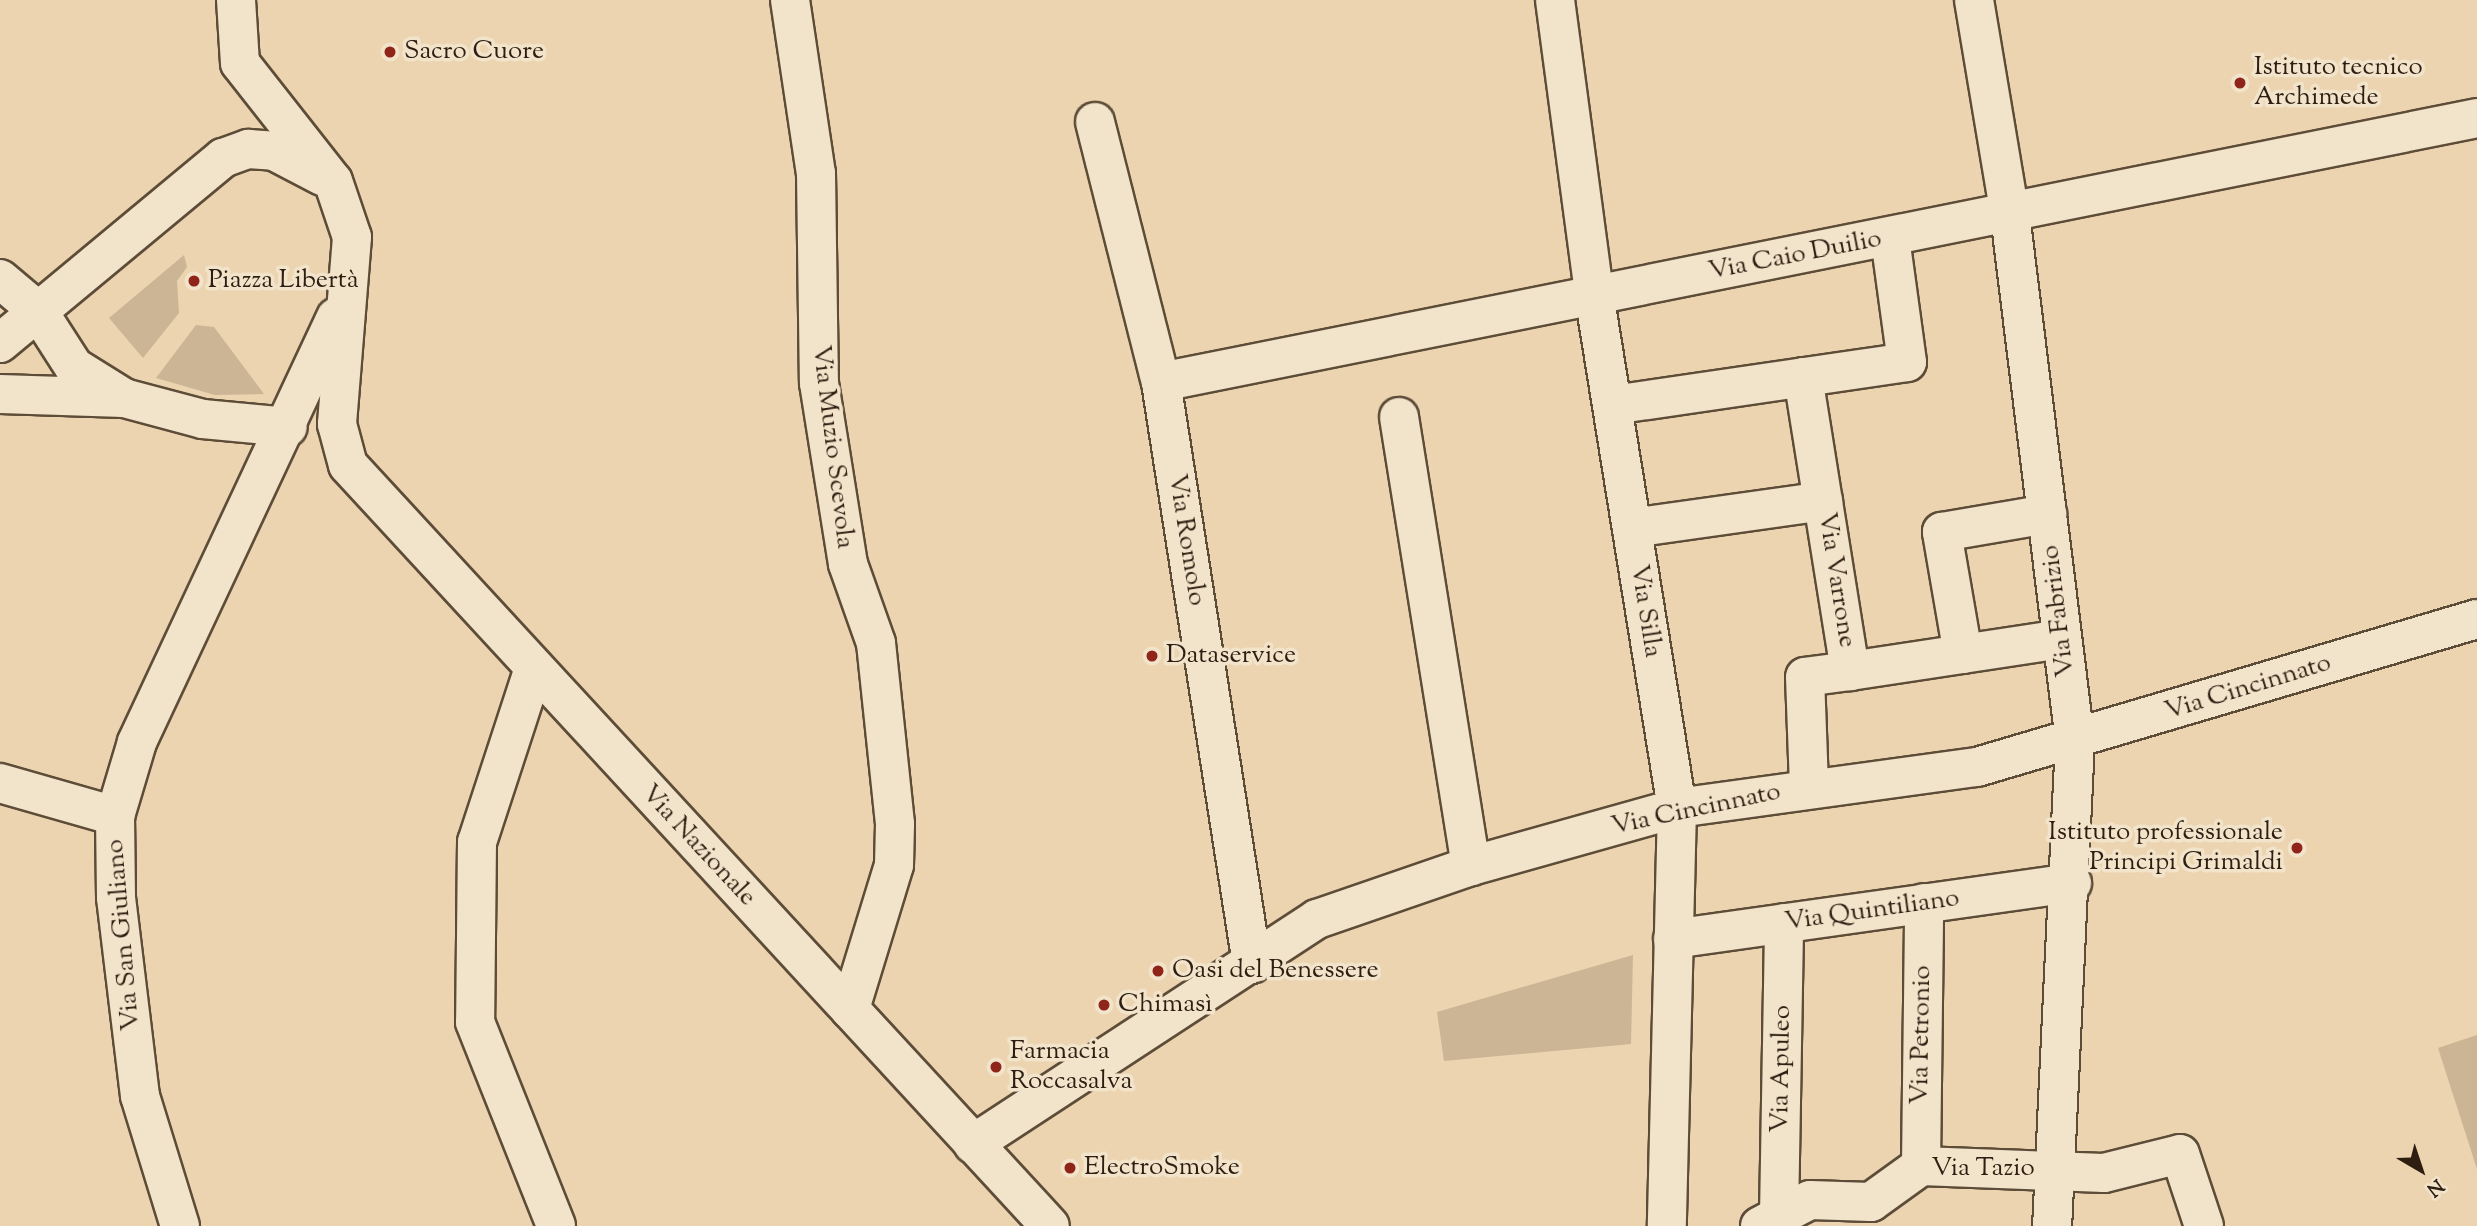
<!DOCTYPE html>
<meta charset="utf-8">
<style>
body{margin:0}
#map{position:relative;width:2477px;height:1226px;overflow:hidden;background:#ebd4af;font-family:"Sorts Mill Goudy",serif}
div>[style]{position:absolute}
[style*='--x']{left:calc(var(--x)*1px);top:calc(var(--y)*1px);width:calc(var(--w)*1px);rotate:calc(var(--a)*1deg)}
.green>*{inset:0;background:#cbb594}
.roads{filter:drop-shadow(2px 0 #5d4c38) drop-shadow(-2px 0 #5d4c38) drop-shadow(0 2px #5d4c38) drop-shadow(0 -2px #5d4c38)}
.minor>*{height:38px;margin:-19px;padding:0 19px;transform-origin:19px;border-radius:19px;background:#f2e3cb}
.dots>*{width:19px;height:19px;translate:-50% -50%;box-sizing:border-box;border:4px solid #f2e3cb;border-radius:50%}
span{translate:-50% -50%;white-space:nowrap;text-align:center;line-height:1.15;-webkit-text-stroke:7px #f2e3cb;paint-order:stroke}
.poi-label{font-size:26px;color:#2e1e11}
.left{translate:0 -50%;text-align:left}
.right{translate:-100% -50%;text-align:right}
.street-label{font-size:26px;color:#2e1e11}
.north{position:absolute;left:2386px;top:1135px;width:70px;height:70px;-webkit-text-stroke:5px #f2e3cb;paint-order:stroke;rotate:141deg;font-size:19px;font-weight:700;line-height:28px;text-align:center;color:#2e1e11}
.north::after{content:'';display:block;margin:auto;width:24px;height:32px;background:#2e1e11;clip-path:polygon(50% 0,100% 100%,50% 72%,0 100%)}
</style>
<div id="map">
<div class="green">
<div style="clip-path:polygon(184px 255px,187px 267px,177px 281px,179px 313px,143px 358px,109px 318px)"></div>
<div style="clip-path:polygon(196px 325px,214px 327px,264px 394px,215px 395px,156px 378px)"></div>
<div style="clip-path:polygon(1633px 955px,1631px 1044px,1444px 1061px,1437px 1012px)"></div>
<div style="clip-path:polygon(2477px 1035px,2477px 1169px,2438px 1048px)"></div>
</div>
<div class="roads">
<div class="minor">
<div style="--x:236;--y:0;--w:63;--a:86.4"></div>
<div style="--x:240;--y:63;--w:150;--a:51.8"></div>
<div style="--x:333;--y:181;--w:59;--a:71.3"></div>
<div style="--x:352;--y:237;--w:188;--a:94.6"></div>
<div style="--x:337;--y:424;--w:42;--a:75"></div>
<div style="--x:348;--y:465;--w:1035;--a:47.31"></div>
<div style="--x:790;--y:0;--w:175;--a:81.5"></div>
<div style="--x:816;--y:173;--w:210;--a:89.2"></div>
<div style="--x:819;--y:383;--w:183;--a:80.9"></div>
<div style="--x:848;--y:564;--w:84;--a:70.5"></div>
<div style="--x:876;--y:643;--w:182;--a:84"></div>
<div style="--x:895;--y:824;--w:41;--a:91.4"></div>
<div style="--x:894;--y:865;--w:151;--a:107"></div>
<div style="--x:1555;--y:0;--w:297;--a:82.4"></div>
<div style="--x:1594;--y:294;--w:521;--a:80.83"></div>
<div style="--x:1677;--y:808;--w:418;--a:91.4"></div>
<div style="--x:1974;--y:0;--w:218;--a:80.5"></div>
<div style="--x:2010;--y:215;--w:530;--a:82.96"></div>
<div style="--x:2075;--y:741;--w:486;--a:92.7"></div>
<div style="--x:1095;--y:122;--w:268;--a:75.8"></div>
<div style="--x:1161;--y:382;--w:589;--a:81.11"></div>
<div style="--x:0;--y:279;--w:50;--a:40.1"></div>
<div style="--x:38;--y:311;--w:67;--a:57.3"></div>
<div style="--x:74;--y:367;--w:59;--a:31.8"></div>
<div style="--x:124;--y:398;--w:82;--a:14.9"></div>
<div style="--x:203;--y:419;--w:85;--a:5.4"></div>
<div style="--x:0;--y:343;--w:290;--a:-39.7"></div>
<div style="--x:223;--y:158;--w:27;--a:-20"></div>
<div style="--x:248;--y:149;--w:26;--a:4"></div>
<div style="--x:274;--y:151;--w:54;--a:27.5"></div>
<div style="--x:1803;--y:377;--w:298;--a:80.9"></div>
<div style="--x:1850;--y:671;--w:45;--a:172.4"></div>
<div style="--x:1805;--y:677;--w:109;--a:87.9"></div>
<div style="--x:1161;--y:382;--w:1342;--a:-11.34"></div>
<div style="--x:0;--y:394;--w:124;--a:1.8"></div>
<div style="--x:1613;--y:405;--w:297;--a:-8.3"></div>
<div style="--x:1907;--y:362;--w:125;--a:-97.8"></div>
<div style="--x:1399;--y:417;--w:455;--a:80.9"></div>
<div style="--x:1632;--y:528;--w:193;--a:-8"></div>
<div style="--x:1963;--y:654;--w:124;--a:-99.8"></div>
<div style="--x:1942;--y:532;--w:107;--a:-9.7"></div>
<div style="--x:534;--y:668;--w:183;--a:108.1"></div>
<div style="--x:477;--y:842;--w:180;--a:90.6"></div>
<div style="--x:475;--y:1022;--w:219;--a:68.3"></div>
<div style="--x:1850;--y:671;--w:214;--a:-8.6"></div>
<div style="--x:0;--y:783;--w:120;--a:16"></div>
<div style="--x:1673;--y:939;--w:403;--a:-8"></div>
<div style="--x:973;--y:1144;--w:411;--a:-33.2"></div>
<div style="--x:1317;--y:919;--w:163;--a:-19"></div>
<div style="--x:1471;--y:866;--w:214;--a:-15.7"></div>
<div style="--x:1677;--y:808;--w:303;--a:-7.8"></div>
<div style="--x:1977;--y:767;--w:521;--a:-16.49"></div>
<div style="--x:1921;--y:1166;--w:263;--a:-89.3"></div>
<div style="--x:1779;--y:1216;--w:293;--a:-89"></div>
<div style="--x:180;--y:1226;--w:136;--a:-107.1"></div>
<div style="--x:140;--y:1096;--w:200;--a:-96.9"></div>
<div style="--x:116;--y:897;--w:81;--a:-90.7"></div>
<div style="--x:115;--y:816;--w:77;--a:-73.4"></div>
<div style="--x:137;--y:742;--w:469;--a:-64.9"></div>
<div style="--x:1760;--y:1226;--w:56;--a:-27.5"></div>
<div style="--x:1810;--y:1200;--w:61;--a:1.9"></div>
<div style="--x:1871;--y:1202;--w:62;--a:-35.8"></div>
<div style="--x:1921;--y:1166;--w:183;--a:2.2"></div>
<div style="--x:2104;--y:1173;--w:78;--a:-14"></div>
<div style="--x:2180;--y:1154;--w:76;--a:71.6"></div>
</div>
</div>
<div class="dots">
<div style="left:390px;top:52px;background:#8f2418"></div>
<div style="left:2240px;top:83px;background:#8f2418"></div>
<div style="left:194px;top:281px;background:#8f2418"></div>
<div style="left:1152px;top:656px;background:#8f2418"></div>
<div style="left:2297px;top:848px;background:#8f2418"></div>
<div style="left:1158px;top:971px;background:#8f2418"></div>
<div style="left:1104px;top:1005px;background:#8f2418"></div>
<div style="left:996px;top:1067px;background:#8f2418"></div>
<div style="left:1070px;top:1168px;background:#8f2418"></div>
</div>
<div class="poi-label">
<span class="left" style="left:404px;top:52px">Sacro Cuore</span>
<span class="left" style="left:2254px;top:83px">Istituto tecnico<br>Archimede</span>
<span class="left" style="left:208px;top:281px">Piazza Libertà</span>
<span class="left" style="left:1166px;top:656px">Dataservice</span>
<span class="right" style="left:2283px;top:848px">Istituto professionale<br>Principi Grimaldi</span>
<span class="left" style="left:1172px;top:971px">Oasi del Benessere</span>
<span class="left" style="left:1118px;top:1005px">Chimasì</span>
<span class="left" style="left:1010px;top:1067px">Farmacia<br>Roccasalva</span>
<span class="left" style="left:1084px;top:1168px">ElectroSmoke</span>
</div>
<div class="street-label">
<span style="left:1795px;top:256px;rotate:-11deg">Via Caio Duilio</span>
<span style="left:832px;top:447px;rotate:83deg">Via Muzio Scevola</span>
<span style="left:1186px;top:540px;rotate:81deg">Via Romolo</span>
<span style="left:1836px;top:580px;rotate:81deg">Via Varrone</span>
<span style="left:1645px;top:611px;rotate:81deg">Via Silla</span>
<span style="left:2059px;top:611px;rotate:-97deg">Via Fabrizio</span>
<span style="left:2248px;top:688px;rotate:-17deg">Via Cincinnato</span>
<span style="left:1696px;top:810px;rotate:-12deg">Via Cincinnato</span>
<span style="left:698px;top:846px;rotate:47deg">Via Nazionale</span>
<span style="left:1872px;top:911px;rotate:-8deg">Via Quintiliano</span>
<span style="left:124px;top:935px;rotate:-95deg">Via San Giuliano</span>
<span style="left:1922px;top:1035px;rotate:-89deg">Via Petronio</span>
<span style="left:1782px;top:1069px;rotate:-89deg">Via Apuleo</span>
<span style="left:1983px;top:1169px">Via Tazio</span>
</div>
<div class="north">N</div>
</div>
